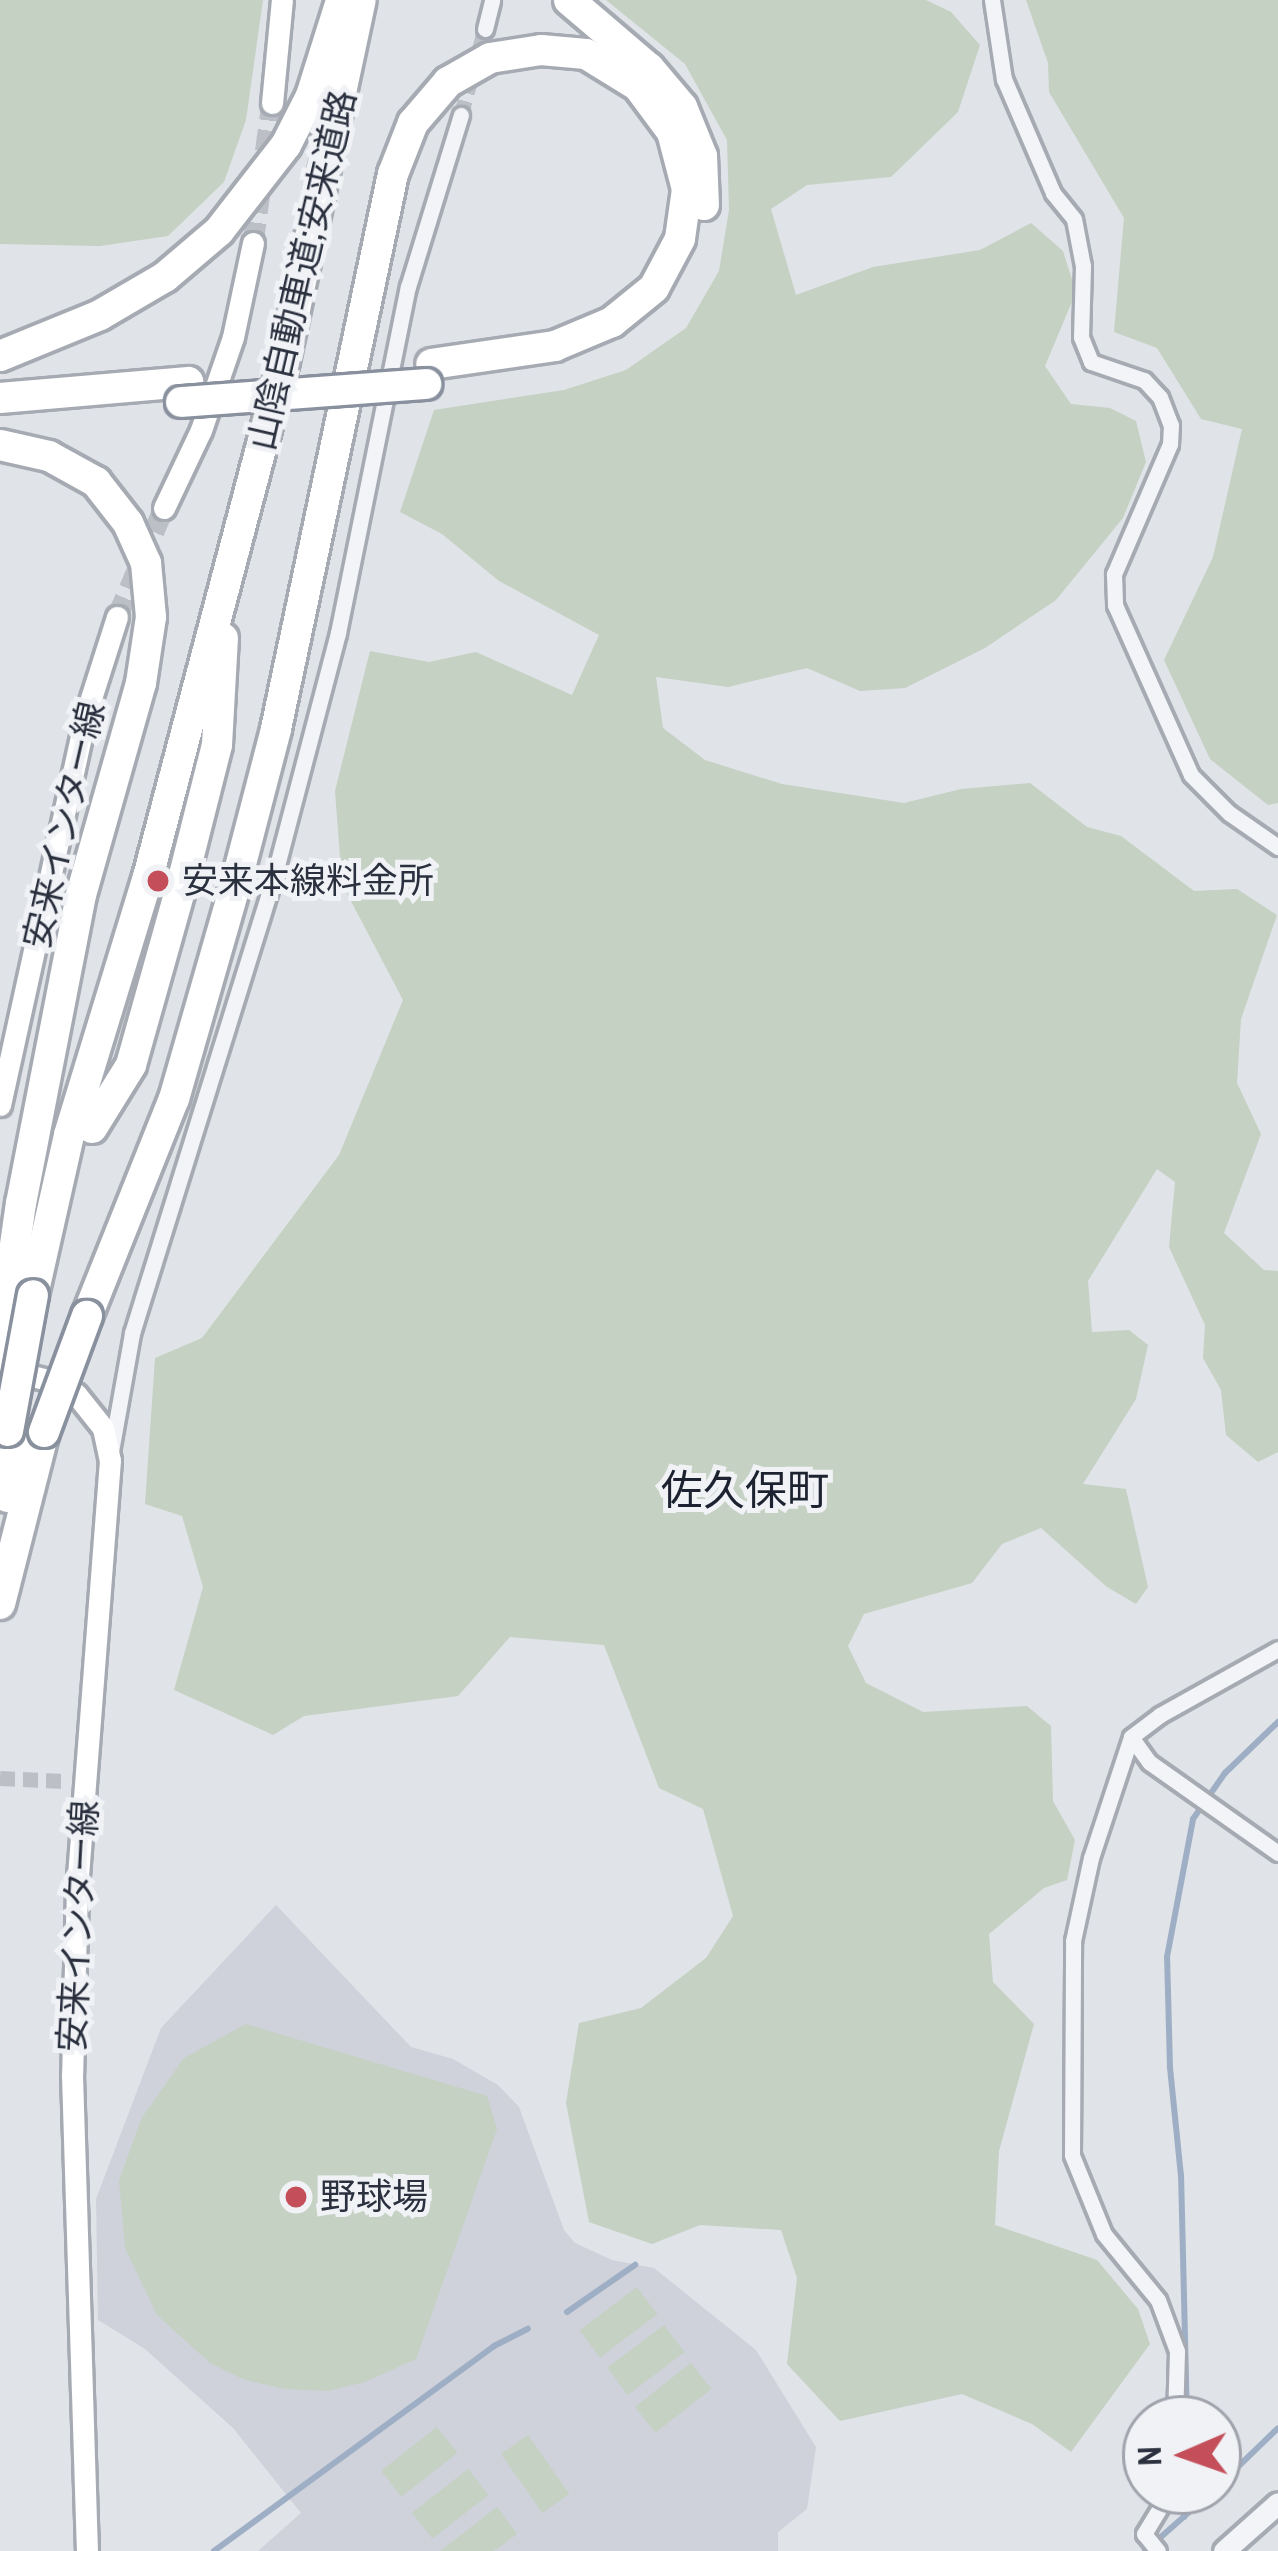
<!DOCTYPE html>
<meta charset="utf-8">
<style>
body{margin:0}
#map{position:relative;width:1278px;height:2551px;overflow:hidden;background:#e0e3e8;font-family:"Archivo Narrow","Noto Sans JP",sans-serif}
div>[style]{position:absolute}
[style*='--x']{left:calc(var(--x)*1px);top:calc(var(--y)*1px);width:calc(var(--w)*1px);rotate:calc(var(--a)*1deg)}
.built>*{inset:0;background:#cfd2da}
.green>*{inset:0;background:#c5d1c2;transform-origin:0 0}
.stream>*{height:6px;margin:-3px;padding:0 3px;transform-origin:3px;border-radius:3px;background:#9eafc5}
.minor-tunnel>*{height:15px;margin-top:-7.5px;transform-origin:0;background:repeating-linear-gradient(90deg,#bcbfc6 0 15px,transparent 0 23px)}
.secondary-tunnel>*{height:21px;margin-top:-10.5px;transform-origin:0;background:repeating-linear-gradient(90deg,#bcbfc6 0 21px,transparent 0 31px)}
.roads{filter:drop-shadow(3px 0 #a6aab2) drop-shadow(-3px 0 #a6aab2) drop-shadow(0 3px #a6aab2) drop-shadow(0 -3px #a6aab2)}
.minor>*{height:15px;margin:-7.5px;padding:0 7.5px;transform-origin:7.5px;border-radius:7.5px;background:#f3f4f7}
.tertiary>*{height:21px;margin:-10.5px;padding:0 10.5px;transform-origin:10.5px;border-radius:10.5px;background:#f3f4f7}
.secondary>*{height:21px;margin:-10.5px;padding:0 10.5px;transform-origin:10.5px;border-radius:10.5px;background:#fff}
.motorway>*{height:30px;margin:-15px;padding:0 15px;transform-origin:15px;border-radius:15px;background:#fff}
.bridges{filter:drop-shadow(3px 0 #89909e) drop-shadow(-3px 0 #89909e) drop-shadow(0 3px #89909e) drop-shadow(0 -3px #89909e)}
.motorway-bridge>*{height:30px;margin:-15px;padding:0 15px;transform-origin:15px;border-radius:15px;background:#fff}
.dots>*{width:33px;height:33px;translate:-50% -50%;box-sizing:border-box;border:6px solid #f0f2f6;border-radius:50%}
span{translate:-50% -50%;white-space:nowrap;text-align:center;line-height:1.15;-webkit-text-stroke:10px #f0f2f6;paint-order:stroke}
.street-label{font-size:36px;color:#2a303e}
.poi-label{font-size:36px;color:#2a303e}
.left{translate:0 -50%;text-align:left}
.quarter-label{font-size:42px;color:#1c222f}
.north{position:absolute;left:1122px;top:2395px;width:120px;height:120px;box-sizing:border-box;background:#f0f2f6;border:3px solid #a1a4ac;border-radius:50%;rotate:268deg;font-size:33px;font-weight:700;line-height:48px;text-align:center;color:#2a303e}
.north::after{content:'';display:block;margin:auto;width:42px;height:54px;background:#c44f5a;clip-path:polygon(50% 0,100% 100%,50% 72%,0 100%)}
</style>
<div id="map">
<div class="built">
<div style="clip-path:polygon(276px 1905px,411px 2047px,453px 2059px,498px 2085px,519px 2107px,564px 2230px,575px 2243px,612px 2260px,654px 2268px,756px 2350px,816px 2447px,807px 2509px,778px 2532px,778px 2551px,258px 2551px,301px 2513px,233px 2428px,145px 2349px,98px 2320px,96px 2199px,161px 2028px)"></div>
</div>
<div class="green">
<div style="clip-path:polygon(0 0,263px 0,246px 120px,224px 182px,168px 236px,100px 246px,0 244px)"></div>
<div style="clip-path:polygon(606px 0,926px 0,951px 12px,980px 45px,958px 112px,891px 177px,807px 185px,771px 209px,796px 295px,873px 267px,980px 250px,1031px 223px,1063px 251px,1076px 292px,1045px 366px,1071px 404px,1110px 408px,1136px 421px,1146px 462px,1123px 518px,1056px 600px,985px 648px,905px 688px,860px 691px,807px 668px,728px 687px,656px 677px,663px 728px,705px 760px,782px 784px,904px 803px,961px 789px,1030px 783px,1087px 827px,1121px 836px,1194px 891px,1237px 889px,1277px 915px,1241px 1019px,1237px 1083px,1261px 1134px,1224px 1233px,1264px 1270px,1278px 1271px,1278px 1452px,1258px 1462px,1226px 1435px,1221px 1390px,1203px 1358px,1205px 1325px,1169px 1247px,1175px 1182px,1157px 1169px,1088px 1281px,1092px 1332px,1129px 1330px,1148px 1345px,1136px 1399px,1083px 1484px,1126px 1489px,1148px 1587px,1136px 1604px,1107px 1587px,1041px 1528px,1002px 1544px,972px 1583px,864px 1614px,848px 1646px,866px 1683px,923px 1712px,1027px 1706px,1051px 1726px,1053px 1801px,1075px 1840px,1067px 1880px,1044px 1888px,989px 1934px,993px 1982px,1034px 2024px,999px 2151px,995px 2225px,1097px 2260px,1138px 2309px,1150px 2344px,1071px 2452px,1032px 2424px,962px 2394px,840px 2421px,787px 2364px,797px 2278px,781px 2230px,700px 2225px,652px 2244px,589px 2222px,566px 2103px,579px 2023px,641px 2008px,706px 1958px,733px 1916px,703px 1809px,659px 1788px,604px 1645px,510px 1637px,458px 1696px,304px 1716px,273px 1735px,174px 1690px,203px 1587px,182px 1516px,145px 1504px,155px 1358px,202px 1338px,339px 1155px,403px 1000px,342px 884px,335px 791px,370px 651px,429px 662px,476px 652px,572px 695px,599px 635px,499px 581px,442px 534px,400px 512px,434px 410px,564px 390px,626px 370px,686px 328px,719px 271px,729px 210px,727px 140px,685px 64px)"></div>
<div style="clip-path:polygon(1026px 0,1278px 0,1278px 803px,1268px 805px,1210px 759px,1164px 660px,1213px 557px,1242px 429px,1201px 419px,1157px 348px,1114px 332px,1124px 218px,1049px 92px,1048px 63px)"></div>
<div style="clip-path:polygon(246px 2024px,487px 2096px,497px 2129px,416px 2359px,365px 2382px,328px 2391px,285px 2389px,245px 2380px,210px 2363px,157px 2315px,125px 2248px,119px 2181px,141px 2119px,184px 2058px)"></div>
<div style="left:637px;top:2287px;width:34px;height:72px;rotate:53deg"></div>
<div style="left:664px;top:2325px;width:34px;height:71px;rotate:53deg"></div>
<div style="left:691px;top:2363px;width:33px;height:71px;rotate:52deg"></div>
<div style="left:437px;top:2427px;width:33px;height:71px;rotate:52deg"></div>
<div style="left:528px;top:2435px;width:72px;height:33px;rotate:55deg"></div>
<div style="left:468px;top:2469px;width:33px;height:71px;rotate:52deg"></div>
<div style="clip-path:polygon(497px 2507px,517px 2534px,494px 2551px,440px 2551px)"></div>
</div>
<div class="stream">
<div style="--x:567;--y:2312;--w:83;--a:-34.7"></div>
<div style="--x:1187;--y:2419;--w:243;--a:-91.4"></div>
<div style="--x:1181;--y:2176;--w:109;--a:-95.8"></div>
<div style="--x:1170;--y:2068;--w:111;--a:-91.5"></div>
<div style="--x:1167;--y:1957;--w:140;--a:-79.3"></div>
<div style="--x:1193;--y:1819;--w:56;--a:-55.2"></div>
<div style="--x:1225;--y:1773;--w:74;--a:-43.9"></div>
<div style="--x:1218;--y:2486;--w:83;--a:-44"></div>
<div style="--x:1184;--y:2517;--w:26;--a:-81"></div>
<div style="--x:214;--y:2551;--w:347;--a:-36.2"></div>
<div style="--x:494;--y:2346;--w:38;--a:-27"></div>
<div style="--x:1145;--y:2551;--w:91;--a:-41.4"></div>
</div>
<div class="minor-tunnel">
<div style="--x:461;--y:115;--w:89;--a:-74.4"></div>
<div style="--x:0;--y:1778;--w:64;--a:2.7"></div>
</div>
<div class="secondary-tunnel">
<div style="--x:253;--y:243;--w:141;--a:-82.3"></div>
<div style="--x:117;--y:617;--w:119;--a:-66.7"></div>
</div>
<div class="roads">
<div class="minor">
<div style="--x:992;--y:0;--w:80;--a:81.4"></div>
<div style="--x:1004;--y:79;--w:124;--a:66.7"></div>
<div style="--x:1053;--y:193;--w:33;--a:51"></div>
<div style="--x:1074;--y:219;--w:48;--a:79.2"></div>
<div style="--x:1083;--y:266;--w:71;--a:91.6"></div>
<div style="--x:1081;--y:337;--w:27;--a:68"></div>
<div style="--x:1091;--y:362;--w:56;--a:18.8"></div>
<div style="--x:1144;--y:380;--w:23;--a:47"></div>
<div style="--x:1160;--y:397;--w:30;--a:69"></div>
<div style="--x:1171;--y:425;--w:19;--a:93"></div>
<div style="--x:1170;--y:444;--w:142;--a:113.3"></div>
<div style="--x:1114;--y:574;--w:31;--a:88"></div>
<div style="--x:1115;--y:605;--w:186;--a:65.9"></div>
<div style="--x:1191;--y:775;--w:54;--a:45"></div>
<div style="--x:1229;--y:813;--w:60;--a:34.8"></div>
<div style="--x:485;--y:29;--w:30;--a:-76"></div>
<div style="--x:110;--y:1457;--w:126;--a:-79.9"></div>
<div style="--x:132;--y:1333;--w:478;--a:-72.7"></div>
<div style="--x:274;--y:877;--w:252;--a:-75.3"></div>
<div style="--x:338;--y:633;--w:353;--a:-78.6"></div>
<div style="--x:408;--y:287;--w:180;--a:-72.9"></div>
<div style="--x:1131;--y:1737;--w:31;--a:54"></div>
<div style="--x:1149;--y:1762;--w:158;--a:35.2"></div>
<div style="--x:1175;--y:2419;--w:68;--a:-88.3"></div>
<div style="--x:1177;--y:2351;--w:54;--a:-110.4"></div>
<div style="--x:1158;--y:2300;--w:85;--a:-129.3"></div>
<div style="--x:1104;--y:2234;--w:85;--a:-112.1"></div>
<div style="--x:1072;--y:2155;--w:214;--a:-89.7"></div>
<div style="--x:1073;--y:1941;--w:85;--a:-77.8"></div>
<div style="--x:1091;--y:1858;--w:127;--a:-71.7"></div>
<div style="--x:1131;--y:1737;--w:36;--a:-37"></div>
<div style="--x:1160;--y:1715;--w:135;--a:-29.2"></div>
<div style="--x:1158;--y:2551;--w:22;--a:-129"></div>
<div style="--x:1144;--y:2534;--w:50;--a:-58.8"></div>
</div>
<div class="tertiary">
<div style="--x:1224;--y:2551;--w:72;--a:-41.6"></div>
</div>
<div class="secondary">
<div style="--x:272;--y:103;--w:103;--a:-84.5"></div>
<div style="--x:164;--y:508;--w:86;--a:-64.6"></div>
<div style="--x:201;--y:430;--w:98;--a:-71"></div>
<div style="--x:233;--y:337;--w:96;--a:-78"></div>
<div style="--x:0;--y:1105;--w:400;--a:-77.6"></div>
<div style="--x:86;--y:714;--w:102;--a:-72.3"></div>
<div style="--x:0;--y:1368;--w:49;--a:14"></div>
<div style="--x:48;--y:1380;--w:31;--a:27"></div>
<div style="--x:76;--y:1394;--w:43;--a:51.5"></div>
<div style="--x:103;--y:1428;--w:33;--a:78"></div>
<div style="--x:110;--y:1460;--w:430;--a:94.4"></div>
<div style="--x:77;--y:1889;--w:186;--a:91.5"></div>
<div style="--x:72;--y:2075;--w:476;--a:88.2"></div>
</div>
<div class="motorway">
<div style="--x:569;--y:0;--w:105;--a:40.4"></div>
<div style="--x:649;--y:68;--w:51;--a:49.8"></div>
<div style="--x:682;--y:107;--w:53;--a:67.8"></div>
<div style="--x:702;--y:156;--w:49;--a:87.7"></div>
<div style="--x:0;--y:356;--w:108;--a:-22.3"></div>
<div style="--x:100;--y:315;--w:75;--a:-30.3"></div>
<div style="--x:165;--y:277;--w:71;--a:-40.4"></div>
<div style="--x:219;--y:231;--w:109;--a:-52.1"></div>
<div style="--x:286;--y:145;--w:55;--a:-63"></div>
<div style="--x:311;--y:96;--w:96;--a:-72.5"></div>
<div style="--x:0;--y:398;--w:189;--a:-4.9"></div>
<div style="--x:0;--y:445;--w:50;--a:12.7"></div>
<div style="--x:49;--y:456;--w:54;--a:29"></div>
<div style="--x:96;--y:482;--w:52;--a:52"></div>
<div style="--x:128;--y:523;--w:44;--a:65.8"></div>
<div style="--x:146;--y:563;--w:54;--a:84.7"></div>
<div style="--x:151;--y:617;--w:67;--a:98.6"></div>
<div style="--x:141;--y:683;--w:220;--a:105.8"></div>
<div style="--x:81;--y:895;--w:314;--a:101"></div>
<div style="--x:21;--y:1203;--w:148;--a:98.2"></div>
<div style="--x:92;--y:1128;--w:74;--a:-58.2"></div>
<div style="--x:131;--y:1065;--w:185;--a:-74.3"></div>
<div style="--x:181;--y:887;--w:146;--a:-75.8"></div>
<div style="--x:217;--y:745;--w:107;--a:-86.8"></div>
<div style="--x:33;--y:1295;--w:164;--a:-77.3"></div>
<div style="--x:69;--y:1135;--w:270;--a:-73"></div>
<div style="--x:148;--y:877;--w:534;--a:-75.23"></div>
<div style="--x:284;--y:361;--w:369;--a:-78"></div>
<div style="--x:87;--y:1316;--w:234;--a:-68.2"></div>
<div style="--x:174;--y:1099;--w:225;--a:-74"></div>
<div style="--x:236;--y:883;--w:159;--a:-75.4"></div>
<div style="--x:276;--y:729;--w:567;--a:-78.1"></div>
<div style="--x:393;--y:174;--w:55;--a:-68.6"></div>
<div style="--x:413;--y:123;--w:54;--a:-49.5"></div>
<div style="--x:448;--y:82;--w:48;--a:-29.7"></div>
<div style="--x:490;--y:58;--w:52;--a:-8.9"></div>
<div style="--x:541;--y:50;--w:45;--a:5.1"></div>
<div style="--x:586;--y:54;--w:61;--a:31.6"></div>
<div style="--x:638;--y:86;--w:57;--a:53.5"></div>
<div style="--x:672;--y:132;--w:59;--a:75.3"></div>
<div style="--x:687;--y:189;--w:50;--a:98"></div>
<div style="--x:680;--y:239;--w:55;--a:118"></div>
<div style="--x:654;--y:288;--w:54;--a:141"></div>
<div style="--x:612;--y:322;--w:62;--a:157.2"></div>
<div style="--x:555;--y:346;--w:125;--a:171.7"></div>
<div style="--x:8;--y:1497;--w:66;--a:-81.3"></div>
<div style="--x:0;--y:1604;--w:178;--a:-75.7"></div>
</div>
</div>
<div class="bridges">
<div class="motorway-bridge">
<div style="--x:181;--y:402;--w:246;--a:-4.2"></div>
<div style="--x:8;--y:1431;--w:138;--a:-79.6"></div>
<div style="--x:44;--y:1432;--w:124;--a:-69.7"></div>
</div>
</div>
<div class="dots">
<div style="left:158px;top:881px;background:#c44f5a"></div>
<div style="left:296px;top:2197px;background:#c44f5a"></div>
</div>
<div class="street-label">
<span style="left:302px;top:270px;rotate:-77deg">山陰自動車道;安来道路</span>
<span style="left:64px;top:825px;rotate:-77deg">安来インター線</span>
<span style="left:78px;top:1926px;rotate:-87deg">安来インター線</span>
</div>
<div class="poi-label">
<span class="left" style="left:182px;top:881px">安来本線料金所</span>
<span class="left" style="left:320px;top:2197px">野球場</span>
</div>
<div class="quarter-label">
<span style="left:745px;top:1490px">佐久保町</span>
</div>
<div class="north">N</div>
</div>
